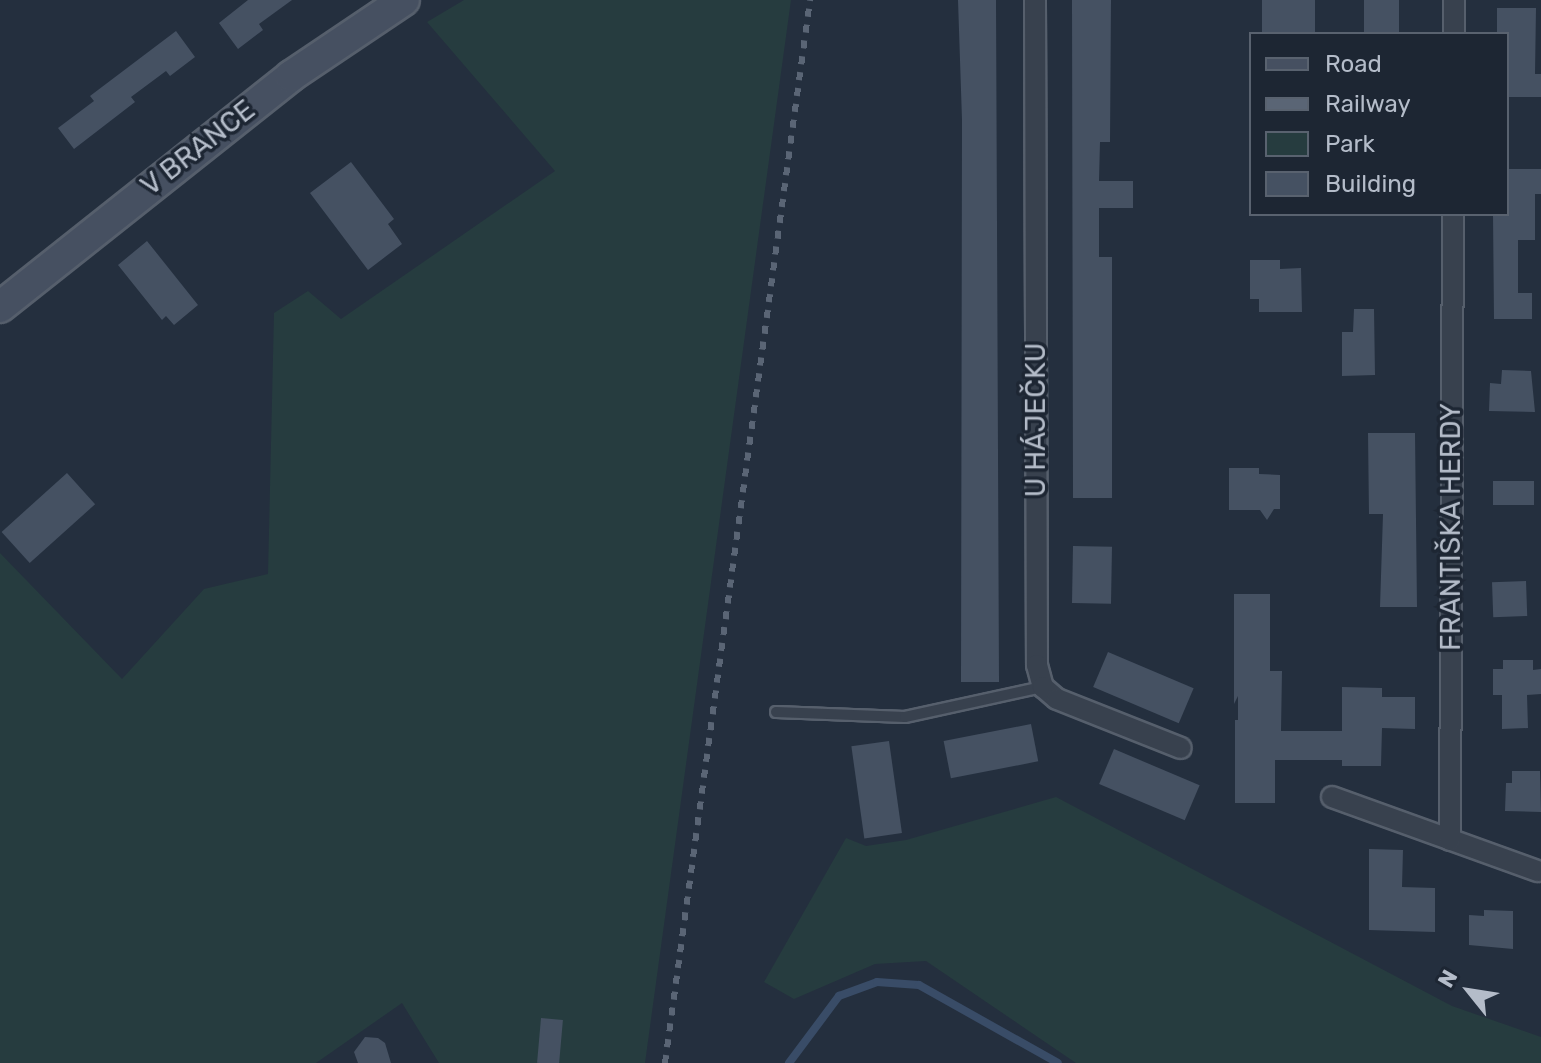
<!DOCTYPE html>
<meta charset="utf-8">
<style>
body{margin:0}
#map{position:relative;width:1541px;height:1063px;overflow:hidden;background:#242f3e;font-family:Rubik,sans-serif}
div>[style]{position:absolute}
[style*='--x']{left:calc(var(--x)*1px);top:calc(var(--y)*1px);width:calc(var(--w)*1px);rotate:calc(var(--a)*1deg)}
.green>*{inset:0;background:#263c3f}
.stream>*{height:8px;margin:-4px;padding:0 4px;transform-origin:4px;border-radius:4px;background:#394c67}
.building>*{inset:0;background:#455162;transform-origin:0 0}
.roads{filter:drop-shadow(2px 0 #565f6c) drop-shadow(-2px 0 #565f6c) drop-shadow(0 2px #565f6c) drop-shadow(0 -2px #565f6c)}
.lane>*{height:10px;margin:-5px;padding:0 5px;transform-origin:5px;border-radius:5px;background:#38414e}
.street>*{height:20px;margin:-10px;padding:0 10px;transform-origin:10px;border-radius:10px;background:#38414e}
.secondary>*{height:30px;margin:-15px;padding:0 15px;transform-origin:15px;border-radius:15px;background:#465061}
.rail>*{height:6px;margin-top:-3px;transform-origin:0;background:repeating-linear-gradient(90deg,#5a6575 0 8px,transparent 0 16px)}
span{translate:-50% -50%;white-space:nowrap;text-align:center;line-height:1.15;-webkit-text-stroke:7px #1d2633;paint-order:stroke}
.street-label{font-size:28px;color:#b4bcc9}
.legend{position:absolute;left:1249px;top:32px;width:260px;height:184px;box-sizing:border-box;background:#1d2633;border:2px solid #59626f;margin:0;padding:10px 14px;list-style:none;font-size:24px;color:#b4bcc9}
.legend li{display:flex;align-items:center;gap:16px;height:40px}
.legend b{width:40px;border:2px solid #59626f}
.north{position:absolute;left:1429px;top:951px;width:80px;height:80px;-webkit-text-stroke:6px #1d2633;paint-order:stroke;rotate:300deg;font-size:22px;font-weight:700;line-height:32px;text-align:center;color:#b4bcc9}
.north::after{content:'';display:block;margin:auto;width:28px;height:36px;background:#b4bcc9;clip-path:polygon(50% 0,100% 100%,50% 72%,0 100%)}
</style>
<div id="map">
<div class="green">
<div style="clip-path:polygon(464px 0,791px 0,645px 1063px,439px 1063px,402px 1003px,316px 1063px,0 1063px,0 553px,122px 679px,204px 589px,268px 574px,274px 313px,308px 291px,341px 319px,555px 171px,427px 22px)"></div>
<div style="clip-path:polygon(1056px 797px,1452px 1006px,1541px 1037px,1541px 1063px,1076px 1063px,926px 961px,875px 964px,794px 999px,764px 982px,846px 838px,866px 846px,906px 840px)"></div>
</div>
<div class="stream">
<div style="--x:789;--y:1063;--w:84;--a:-53.3"></div>
<div style="--x:839;--y:996;--w:40;--a:-20.2"></div>
<div style="--x:877;--y:982;--w:42;--a:4.1"></div>
<div style="--x:919;--y:985;--w:159;--a:29.3"></div>
</div>
<div class="building">
<div style="clip-path:polygon(248px 0,292px 0,259px 24px,263px 30px,238px 49px,219px 23px)"></div>
<div style="clip-path:polygon(958px 0,996px 0,999px 682px,961px 682px,962px 120px)"></div>
<div style="clip-path:polygon(1072px 0,1111px 0,1110px 142px,1100px 142px,1099px 181px,1133px 181px,1133px 208px,1099px 208px,1099px 257px,1112px 257px,1112px 498px,1073px 498px)"></div>
<div style="left:1262px;top:0;width:53px;height:32px"></div>
<div style="left:1364px;top:0;width:35px;height:34px"></div>
<div style="clip-path:polygon(1497px 8px,1536px 8px,1535px 74px,1541px 74px,1541px 97px,1507px 97px,1507px 34px,1497px 34px)"></div>
<div style="clip-path:polygon(176px 31px,195px 57px,170px 76px,166px 71px,131px 97px,135px 102px,74px 149px,58px 128px,94px 101px,90px 96px)"></div>
<div style="clip-path:polygon(351px 162px,394px 219px,388px 224px,402px 244px,368px 270px,310px 193px)"></div>
<div style="clip-path:polygon(1507px 169px,1541px 169px,1541px 194px,1535px 194px,1535px 240px,1518px 240px,1518px 293px,1532px 293px,1532px 319px,1494px 319px,1493px 214px,1507px 214px)"></div>
<div style="clip-path:polygon(147px 241px,198px 305px,174px 325px,166px 316px,162px 320px,118px 265px)"></div>
<div style="clip-path:polygon(1250px 260px,1280px 260px,1280px 269px,1301px 268px,1302px 312px,1259px 312px,1259px 299px,1250px 299px)"></div>
<div style="clip-path:polygon(1354px 309px,1374px 309px,1375px 375px,1342px 376px,1342px 332px,1353px 332px)"></div>
<div style="clip-path:polygon(1502px 370px,1531px 371px,1535px 412px,1489px 411px,1490px 383px,1501px 384px)"></div>
<div style="clip-path:polygon(1368px 433px,1415px 433px,1417px 607px,1380px 607px,1383px 514px,1369px 514px)"></div>
<div style="clip-path:polygon(1229px 468px,1259px 468px,1259px 474px,1280px 475px,1280px 509px,1274px 509px,1267px 520px,1260px 510px,1229px 510px)"></div>
<div style="left:67px;top:473px;width:42px;height:88px;rotate:48deg"></div>
<div style="left:1493px;top:481px;width:41px;height:24px"></div>
<div style="left:1073px;top:546px;width:39px;height:57px;rotate:1deg"></div>
<div style="left:1526px;top:581px;width:35px;height:34px;rotate:88deg"></div>
<div style="clip-path:polygon(1234px 594px,1270px 594px,1270px 671px,1282px 671px,1281px 731px,1342px 731px,1342px 687px,1382px 688px,1382px 697px,1415px 697px,1415px 729px,1382px 728px,1381px 766px,1342px 766px,1342px 760px,1275px 760px,1275px 803px,1235px 803px,1235px 720px,1238px 720px,1238px 696px,1234px 704px)"></div>
<div style="left:1108px;top:652px;width:93px;height:38px;rotate:23deg"></div>
<div style="clip-path:polygon(1503px 660px,1533px 660px,1533px 670px,1541px 669px,1541px 694px,1527px 695px,1528px 728px,1502px 729px,1502px 695px,1493px 695px,1493px 669px,1503px 669px)"></div>
<div style="left:1031px;top:724px;width:38px;height:89px;rotate:79deg"></div>
<div style="left:889px;top:741px;width:93px;height:38px;rotate:82deg"></div>
<div style="left:1114px;top:749px;width:93px;height:38px;rotate:23deg"></div>
<div style="clip-path:polygon(1512px 771px,1540px 771px,1541px 812px,1505px 811px,1506px 783px,1512px 783px)"></div>
<div style="clip-path:polygon(1369px 849px,1403px 850px,1402px 887px,1435px 888px,1435px 932px,1369px 930px)"></div>
<div style="clip-path:polygon(1484px 910px,1513px 911px,1513px 949px,1469px 945px,1469px 915px,1484px 916px)"></div>
<div style="left:541px;top:1018px;width:22px;height:45px;rotate:5deg"></div>
<div style="clip-path:polygon(365px 1037px,378px 1038px,385px 1043px,391px 1063px,358px 1063px,354px 1052px)"></div>
</div>
<div class="roads">
<div class="lane">
<div style="--x:776;--y:712;--w:129;--a:2.2"></div>
<div style="--x:905;--y:717;--w:141;--a:-12.3"></div>
</div>
<div class="street">
<div style="--x:1035;--y:0;--w:665;--a:89.83"></div>
<div style="--x:1037;--y:665;--w:23;--a:75"></div>
<div style="--x:1043;--y:687;--w:18;--a:41"></div>
<div style="--x:1057;--y:699;--w:133;--a:21.6"></div>
<div style="--x:1454;--y:34;--w:34;--a:-90"></div>
<div style="--x:1332;--y:797;--w:219;--a:19.8"></div>
<div style="--x:1450;--y:840;--w:626;--a:-89.73"></div>
</div>
<div class="secondary">
<div style="--x:0;--y:307;--w:372;--a:-38.4"></div>
<div style="--x:291;--y:76;--w:136;--a:-33.9"></div>
</div>
</div>
<div class="rail">
<div style="--x:665;--y:1063;--w:1073;--a:-82.23"></div>
</div>
<div class="street-label">
<span style="left:198px;top:148px;rotate:-38deg">V BRANCE</span>
<span style="left:1036px;top:420px;rotate:-90deg">U HÁJEČKU</span>
<span style="left:1451px;top:527px;rotate:-90deg">FRANTIŠKA HERDY</span>
</div>
<ul class="legend">
<li><b style="height:10px;background:#465061"></b>Road</li>
<li><b style="height:10px;background:#5a6575"></b>Railway</li>
<li><b style="height:22px;background:#263c3f"></b>Park</li>
<li><b style="height:22px;background:#455162"></b>Building</li>
</ul>
<div class="north">N</div>
</div>
